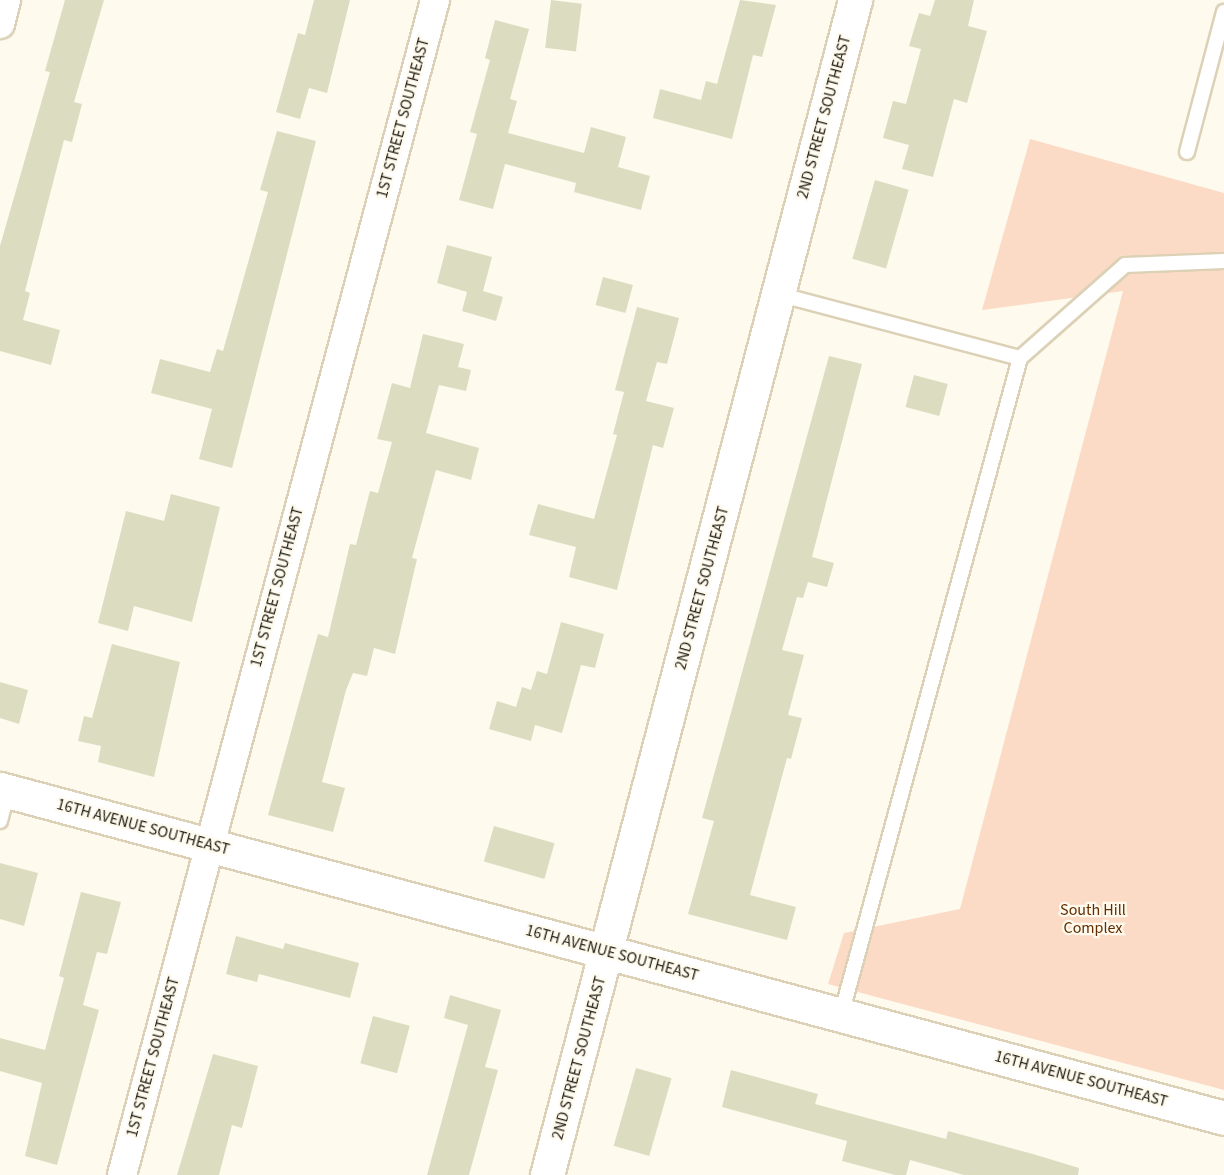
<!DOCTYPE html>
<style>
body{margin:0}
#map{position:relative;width:1224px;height:1175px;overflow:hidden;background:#fefaee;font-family:"Source Sans 3",sans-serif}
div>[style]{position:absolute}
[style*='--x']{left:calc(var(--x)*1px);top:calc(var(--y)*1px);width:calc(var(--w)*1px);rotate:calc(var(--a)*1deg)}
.green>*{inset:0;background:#fcdbc6}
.building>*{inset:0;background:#dcddc0;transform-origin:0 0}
.roads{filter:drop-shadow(2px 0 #dcd1b6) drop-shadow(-2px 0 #dcd1b6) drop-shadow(0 2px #dcd1b6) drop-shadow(0 -2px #dcd1b6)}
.service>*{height:14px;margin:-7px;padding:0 7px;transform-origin:7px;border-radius:7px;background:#fff}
.minor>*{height:28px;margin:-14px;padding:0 14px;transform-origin:14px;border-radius:14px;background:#fff}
.tertiary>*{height:33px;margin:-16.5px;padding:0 16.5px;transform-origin:16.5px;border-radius:16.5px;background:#fff}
span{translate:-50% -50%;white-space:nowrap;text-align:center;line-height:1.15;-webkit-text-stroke:4.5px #fefaee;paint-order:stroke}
.street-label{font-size:16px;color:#211d13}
.park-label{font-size:16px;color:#612d01}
</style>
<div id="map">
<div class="green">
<div style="clip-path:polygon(1030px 139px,1224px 193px,1224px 1090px,828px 984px,844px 933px,960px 909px,1123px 291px,982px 310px)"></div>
</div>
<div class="building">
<div style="clip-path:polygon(65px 0,104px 0,74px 102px,82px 104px,72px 142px,64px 140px,25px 291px,30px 293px,23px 320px,60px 330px,51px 365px,0 351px,0 246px,50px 72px,45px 71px)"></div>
<div style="clip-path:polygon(314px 0,350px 0,327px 93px,309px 88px,300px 119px,276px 112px,298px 33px,305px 35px)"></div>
<div style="left:551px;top:0;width:31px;height:48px;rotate:7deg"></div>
<div style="clip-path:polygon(740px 0,776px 5px,762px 57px,753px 55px,732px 139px,653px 118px,660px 89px,701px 100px,706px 81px,717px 84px)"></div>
<div style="clip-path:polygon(935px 0,974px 0,968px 26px,987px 31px,967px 103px,954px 99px,933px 177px,902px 169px,909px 145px,883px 138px,893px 101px,906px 104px,921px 49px,909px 46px,919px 13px,930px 16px)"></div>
<div style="clip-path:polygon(495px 20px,529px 29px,510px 99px,517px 101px,508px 133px,584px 153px,591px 127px,626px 137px,618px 167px,650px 176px,641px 210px,574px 192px,576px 183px,505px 164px,493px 209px,459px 200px,477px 134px,470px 132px,490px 60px,485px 58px)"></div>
<div style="clip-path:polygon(277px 131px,316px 141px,232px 468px,199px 459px,212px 409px,151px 393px,160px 359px,210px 372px,217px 349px,223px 351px,268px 192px,260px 190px)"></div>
<div style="left:875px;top:180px;width:35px;height:82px;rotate:16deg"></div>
<div style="clip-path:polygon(447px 245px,492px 257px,483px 291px,503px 297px,496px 321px,462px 311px,467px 292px,437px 283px)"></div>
<div style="left:603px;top:277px;width:31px;height:29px;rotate:15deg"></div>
<div style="clip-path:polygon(637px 307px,679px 318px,667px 364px,657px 362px,646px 401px,674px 408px,663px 448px,653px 445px,617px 590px,569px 577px,576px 547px,529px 535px,538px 504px,594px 519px,617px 435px,613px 434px,624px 392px,615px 390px)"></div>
<div style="clip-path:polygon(423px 334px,464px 344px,458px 367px,471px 370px,466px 391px,439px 385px,426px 433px,479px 448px,471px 480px,436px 470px,412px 558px,417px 559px,395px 654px,374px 648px,367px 676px,353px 673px,346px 690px,322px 782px,345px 788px,333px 832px,268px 815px,318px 634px,328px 637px,350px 544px,356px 545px,370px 491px,378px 493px,392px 442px,377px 439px,392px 383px,410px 388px)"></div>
<div style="clip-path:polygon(829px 356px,862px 364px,812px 557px,834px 563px,827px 587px,808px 582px,803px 598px,797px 597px,782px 650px,804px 655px,788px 715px,802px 718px,791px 759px,787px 758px,750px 895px,796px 907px,787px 940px,688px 914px,714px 821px,702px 818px)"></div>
<div style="left:914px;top:375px;width:35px;height:33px;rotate:15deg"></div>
<div style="clip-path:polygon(171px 494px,220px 507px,192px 622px,134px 606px,128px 631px,98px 623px,126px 511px,164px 521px)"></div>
<div style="clip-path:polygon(561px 622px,604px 634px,595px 668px,581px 665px,562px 733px,535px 725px,531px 741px,489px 729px,497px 701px,516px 707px,522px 687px,531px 690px,537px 671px,547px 674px)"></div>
<div style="clip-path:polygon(112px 644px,180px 662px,154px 777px,98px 762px,101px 746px,78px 741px,84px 716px,92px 718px)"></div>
<div style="clip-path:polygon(0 682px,28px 690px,19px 724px,0 718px)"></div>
<div style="left:494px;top:826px;width:63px;height:37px;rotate:16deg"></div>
<div style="clip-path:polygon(0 863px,38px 873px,24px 926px,0 919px)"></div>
<div style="clip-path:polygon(81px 892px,121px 902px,107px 954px,97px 952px,83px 1005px,99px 1010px,57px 1165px,25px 1156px,42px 1083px,0 1071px,0 1038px,45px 1050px,64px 978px,59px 976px)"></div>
<div style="clip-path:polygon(236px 936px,283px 949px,285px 943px,359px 963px,350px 998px,259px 974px,257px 982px,226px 974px)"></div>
<div style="clip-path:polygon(450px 995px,501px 1010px,485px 1067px,498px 1070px,469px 1175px,427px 1175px,468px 1025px,444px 1018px)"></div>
<div style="left:373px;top:1016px;width:38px;height:49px;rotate:15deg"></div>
<div style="clip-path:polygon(213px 1054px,258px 1066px,242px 1128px,232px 1125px,219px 1175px,177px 1175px)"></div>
<div style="left:636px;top:1068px;width:37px;height:81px;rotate:16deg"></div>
<div style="clip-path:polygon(731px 1070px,818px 1094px,815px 1104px,946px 1139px,948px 1131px,1033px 1154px,1079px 1168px,1078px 1175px,964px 1175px,910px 1160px,906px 1175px,895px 1175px,842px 1161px,847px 1141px,722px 1107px)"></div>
</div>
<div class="roads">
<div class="service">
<div style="--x:1187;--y:152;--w:145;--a:-75.2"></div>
<div style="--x:778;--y:294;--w:250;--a:14.8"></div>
<div style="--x:1020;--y:358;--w:681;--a:105.24"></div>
<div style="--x:1020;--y:358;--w:140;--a:-41.5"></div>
<div style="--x:1125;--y:265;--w:99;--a:-2.3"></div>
<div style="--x:0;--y:821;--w:31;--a:-75"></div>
</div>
<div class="minor">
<div style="--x:0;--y:24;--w:25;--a:-76"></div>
<div style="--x:122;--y:1175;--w:1216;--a:-75.08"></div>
</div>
<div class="tertiary">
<div style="--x:0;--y:789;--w:1267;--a:15.04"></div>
<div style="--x:547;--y:1175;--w:1215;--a:-75.31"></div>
</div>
</div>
<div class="street-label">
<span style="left:824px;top:117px;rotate:-75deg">2ND STREET SOUTHEAST</span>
<span style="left:403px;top:118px;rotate:-75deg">1ST STREET SOUTHEAST</span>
<span style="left:277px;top:587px;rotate:-75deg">1ST STREET SOUTHEAST</span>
<span style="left:702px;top:588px;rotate:-75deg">2ND STREET SOUTHEAST</span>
<span style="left:143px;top:827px;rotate:15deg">16TH AVENUE SOUTHEAST</span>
<span style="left:612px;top:953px;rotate:15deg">16TH AVENUE SOUTHEAST</span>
<span style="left:153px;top:1057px;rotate:-75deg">1ST STREET SOUTHEAST</span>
<span style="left:579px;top:1058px;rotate:-75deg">2ND STREET SOUTHEAST</span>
<span style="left:1081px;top:1079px;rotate:15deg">16TH AVENUE SOUTHEAST</span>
</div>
<div class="park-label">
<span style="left:1093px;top:919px">South Hill<br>Complex</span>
</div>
</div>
